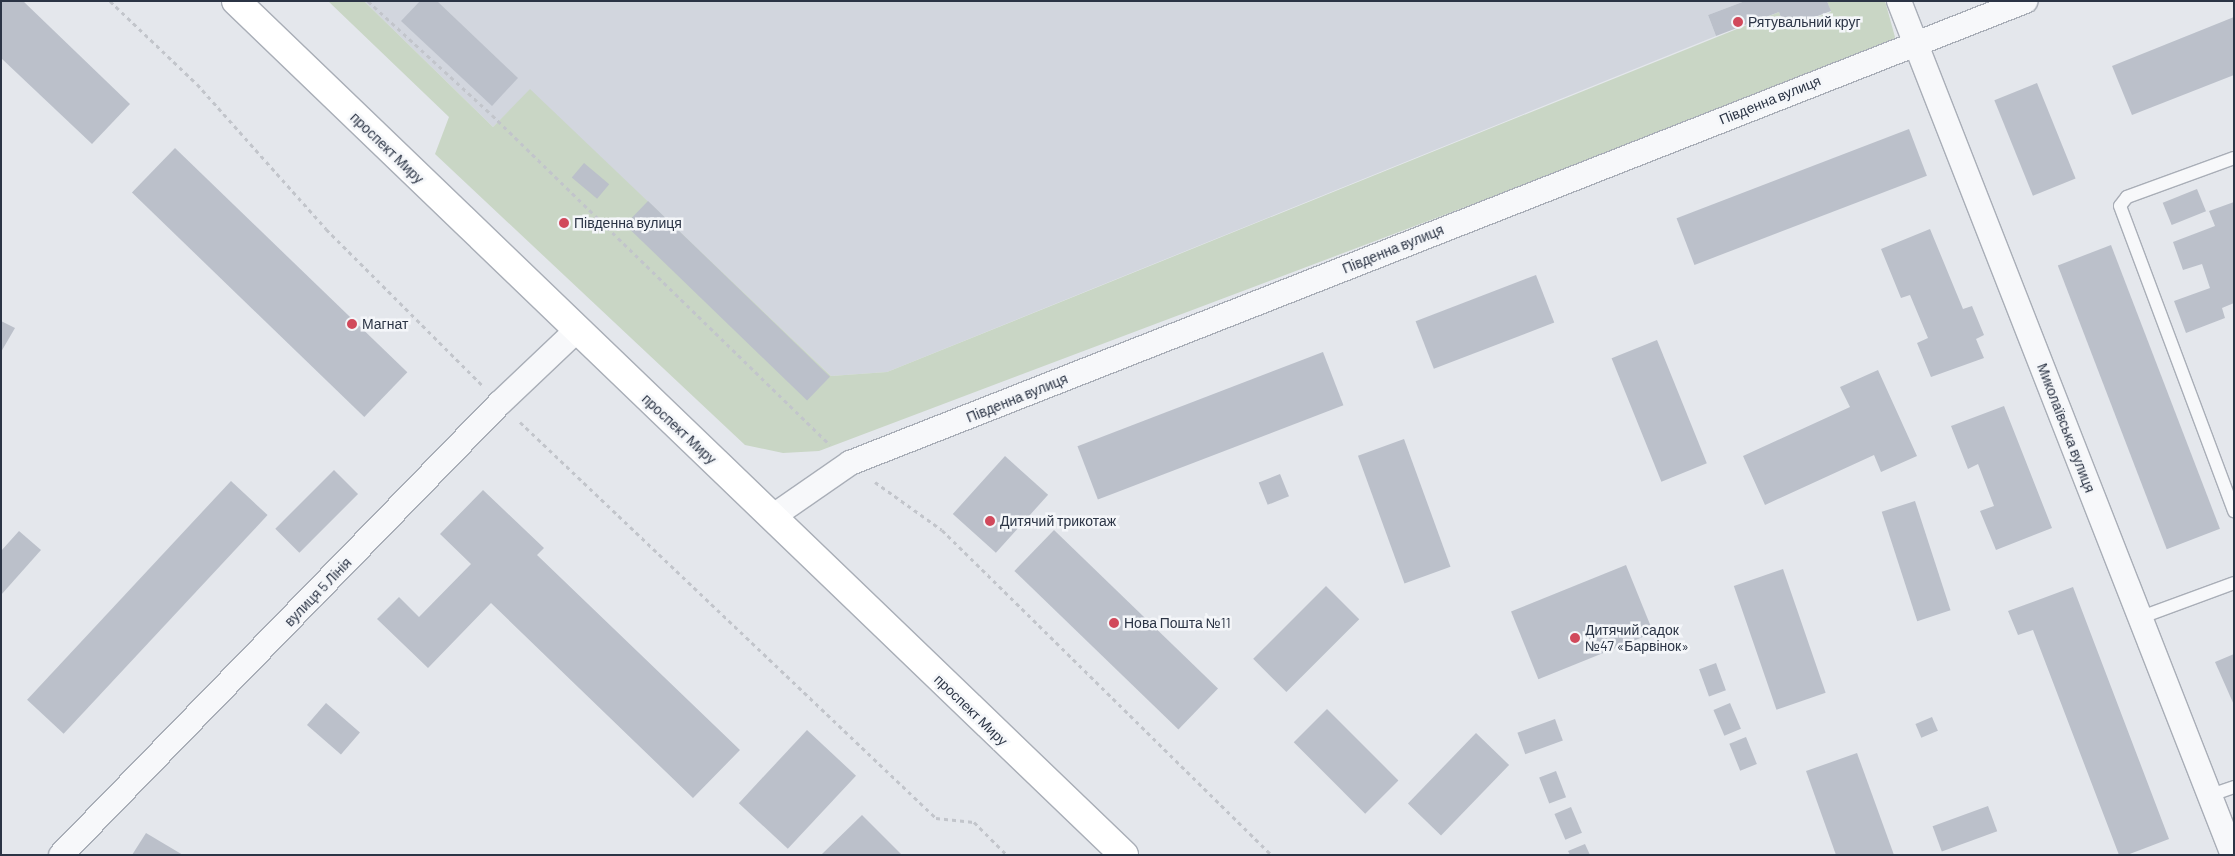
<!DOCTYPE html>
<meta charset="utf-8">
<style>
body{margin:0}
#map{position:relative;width:2235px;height:856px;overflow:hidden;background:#e4e7ec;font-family:Barlow,sans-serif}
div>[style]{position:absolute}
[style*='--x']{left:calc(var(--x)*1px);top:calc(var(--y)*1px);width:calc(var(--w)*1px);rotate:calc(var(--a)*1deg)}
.built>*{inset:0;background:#d2d6de}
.green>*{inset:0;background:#c9d6c5}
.building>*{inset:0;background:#bbc0ca;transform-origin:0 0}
.path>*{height:3px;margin-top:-1.5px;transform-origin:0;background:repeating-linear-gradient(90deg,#c2c5cb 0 4px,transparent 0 8px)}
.roads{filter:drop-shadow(1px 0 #a9aeb7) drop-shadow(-1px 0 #a9aeb7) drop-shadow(0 1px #a9aeb7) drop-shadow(0 -1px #a9aeb7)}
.service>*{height:12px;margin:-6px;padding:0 6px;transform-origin:6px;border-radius:6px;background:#f7f8fa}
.minor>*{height:24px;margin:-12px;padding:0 12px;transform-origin:12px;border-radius:12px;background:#f7f8fa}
.secondary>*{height:28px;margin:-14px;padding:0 14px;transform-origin:14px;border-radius:14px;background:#fff}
.dots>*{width:14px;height:14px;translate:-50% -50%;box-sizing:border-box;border:2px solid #f4f6f9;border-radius:50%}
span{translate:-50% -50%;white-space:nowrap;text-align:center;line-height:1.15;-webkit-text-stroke:5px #f4f6f9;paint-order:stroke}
.poi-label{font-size:14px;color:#2b3445}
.left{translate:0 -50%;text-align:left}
.street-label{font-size:14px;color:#2b3445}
.frame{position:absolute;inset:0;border:2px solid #2b3445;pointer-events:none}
</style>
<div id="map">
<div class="built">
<div style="clip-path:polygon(364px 1px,1745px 1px,1708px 15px,1716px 36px,887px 372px,831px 376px,530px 90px,493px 127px)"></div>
</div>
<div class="green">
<div style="clip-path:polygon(328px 1px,364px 1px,493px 127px,530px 89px,831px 376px,887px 372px,1779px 12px,1785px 28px,1831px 12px,1827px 1px,1885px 1px,1895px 37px,1889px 47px,819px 451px,783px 453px,745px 445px,435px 154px,449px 117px)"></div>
</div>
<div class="building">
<div style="clip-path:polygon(1px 1px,23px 1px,130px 104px,92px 144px,1px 58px)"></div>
<div style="clip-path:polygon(420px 1px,437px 1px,518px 78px,492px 106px,401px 21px)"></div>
<div style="clip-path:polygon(1745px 1px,1827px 1px,1831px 11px,1785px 28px,1779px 12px,1716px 36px,1708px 15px)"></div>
<div style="clip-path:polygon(2234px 17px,2234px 75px,2132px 115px,2112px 66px)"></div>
<div style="left:2037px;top:83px;width:103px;height:46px;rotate:68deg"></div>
<div style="left:1909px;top:129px;width:50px;height:249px;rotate:69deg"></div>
<div style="left:175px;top:148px;width:323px;height:62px;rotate:44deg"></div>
<div style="left:584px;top:163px;width:33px;height:19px;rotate:40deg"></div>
<div style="left:2197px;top:189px;width:24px;height:37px;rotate:68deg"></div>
<div style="left:648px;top:201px;width:253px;height:33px;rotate:44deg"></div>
<div style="clip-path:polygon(2234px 202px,2234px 303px,2222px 308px,2225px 318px,2186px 333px,2174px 301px,2210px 288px,2202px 264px,2183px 270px,2173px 242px,2215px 226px,2209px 211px)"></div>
<div style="clip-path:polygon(1930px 229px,1963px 309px,1972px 306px,1984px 335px,1976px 339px,1984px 358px,1931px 377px,1917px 343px,1928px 338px,1910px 295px,1901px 298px,1881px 249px)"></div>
<div style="left:2111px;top:245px;width:304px;height:57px;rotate:69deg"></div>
<div style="left:1536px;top:275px;width:51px;height:129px;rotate:69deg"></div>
<div style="clip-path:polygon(1px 321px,15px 328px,1px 352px)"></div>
<div style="left:1657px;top:340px;width:133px;height:49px;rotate:68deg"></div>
<div style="left:1323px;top:352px;width:57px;height:263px;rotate:69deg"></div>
<div style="clip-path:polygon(1878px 370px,1917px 456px,1881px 472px,1874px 455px,1765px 505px,1743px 456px,1850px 407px,1840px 387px)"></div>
<div style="clip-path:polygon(2004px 406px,2052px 528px,1996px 550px,1980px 511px,1994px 506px,1978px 464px,1968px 469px,1951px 426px)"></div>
<div style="left:1404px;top:439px;width:136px;height:49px;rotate:70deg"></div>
<div style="left:1005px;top:456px;width:58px;height:78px;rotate:42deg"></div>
<div style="left:334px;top:470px;width:34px;height:83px;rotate:45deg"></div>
<div style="left:1280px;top:474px;width:24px;height:23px;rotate:68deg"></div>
<div style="left:231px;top:481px;width:50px;height:299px;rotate:43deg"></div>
<div style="clip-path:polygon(483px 490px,544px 548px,537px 555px,740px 750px,693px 798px,491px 603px,428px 668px,377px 619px,399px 597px,419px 617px,471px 564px,440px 534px)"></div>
<div style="left:1915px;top:501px;width:115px;height:35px;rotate:72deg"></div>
<div style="left:1054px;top:530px;width:228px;height:57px;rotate:44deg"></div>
<div style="clip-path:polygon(19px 531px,41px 550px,1px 595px,1px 551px)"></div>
<div style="left:1626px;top:565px;width:73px;height:124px;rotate:68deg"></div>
<div style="left:1783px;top:569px;width:131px;height:52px;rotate:71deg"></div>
<div style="left:1326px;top:586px;width:47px;height:103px;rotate:45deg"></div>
<div style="clip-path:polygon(2073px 587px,2169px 839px,2127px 855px,2119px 855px,2033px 630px,2018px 635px,2008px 611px)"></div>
<div style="clip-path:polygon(2234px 654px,2234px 705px,2215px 662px)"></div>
<div style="left:1716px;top:663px;width:29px;height:18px;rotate:70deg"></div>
<div style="left:326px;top:703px;width:45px;height:29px;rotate:41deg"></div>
<div style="left:1730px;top:703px;width:28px;height:18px;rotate:67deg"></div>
<div style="left:1327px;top:709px;width:101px;height:47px;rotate:45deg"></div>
<div style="left:1932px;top:717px;width:15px;height:18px;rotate:67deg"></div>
<div style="left:1555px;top:719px;width:23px;height:40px;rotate:70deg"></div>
<div style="left:807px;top:730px;width:67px;height:100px;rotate:43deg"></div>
<div style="left:1476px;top:733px;width:46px;height:98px;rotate:44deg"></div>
<div style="left:1746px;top:737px;width:29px;height:18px;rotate:68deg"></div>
<div style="clip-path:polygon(1857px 753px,1894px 855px,1836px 855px,1806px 771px)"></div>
<div style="left:1556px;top:771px;width:28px;height:18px;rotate:69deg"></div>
<div style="left:1988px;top:806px;width:27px;height:59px;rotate:70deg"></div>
<div style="left:1571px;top:807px;width:28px;height:18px;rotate:67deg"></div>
<div style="clip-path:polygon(862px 815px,902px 855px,821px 855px)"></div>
<div style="clip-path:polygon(146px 833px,183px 855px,132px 855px)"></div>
<div style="clip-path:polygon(1585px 844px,1590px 855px,1570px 855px,1568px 851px)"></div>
</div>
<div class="path">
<div style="--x:110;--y:1;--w:120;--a:43.7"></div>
<div style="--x:197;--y:84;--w:194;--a:48.3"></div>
<div style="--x:326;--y:229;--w:221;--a:45"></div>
<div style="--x:368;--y:1;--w:168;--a:42.6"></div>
<div style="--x:492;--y:115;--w:472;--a:44.3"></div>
<div style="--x:520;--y:422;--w:574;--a:43.59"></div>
<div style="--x:936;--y:818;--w:38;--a:6"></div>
<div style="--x:974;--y:822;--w:47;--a:45"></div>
<div style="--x:875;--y:482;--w:82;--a:35.6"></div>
<div style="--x:942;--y:530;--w:462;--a:44.6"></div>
</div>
<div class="roads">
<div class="service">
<div style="--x:2234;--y:158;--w:114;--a:160"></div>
<div style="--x:2127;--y:197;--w:11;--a:128"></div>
<div style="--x:2120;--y:206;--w:326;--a:69.5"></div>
<div style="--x:2139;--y:618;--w:101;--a:-20.2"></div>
<div style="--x:2208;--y:796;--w:28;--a:-19"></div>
</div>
<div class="minor">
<div style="--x:1899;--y:1;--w:917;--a:68.64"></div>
<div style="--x:772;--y:517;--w:95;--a:-34.7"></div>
<div style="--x:850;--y:463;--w:1263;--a:-21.46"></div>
<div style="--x:61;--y:855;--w:630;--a:-45.84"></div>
<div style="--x:500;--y:403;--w:105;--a:-43.5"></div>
</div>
<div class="secondary">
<div style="--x:236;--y:1;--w:1232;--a:43.88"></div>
</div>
</div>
<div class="dots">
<div style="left:1738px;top:22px;background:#d1495b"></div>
<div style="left:564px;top:223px;background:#d1495b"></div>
<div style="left:352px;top:324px;background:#d1495b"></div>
<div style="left:990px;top:521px;background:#d1495b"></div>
<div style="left:1114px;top:623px;background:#d1495b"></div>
<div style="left:1575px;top:638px;background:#d1495b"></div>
</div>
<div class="poi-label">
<span class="left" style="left:1748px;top:22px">Рятувальний круг</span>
<span class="left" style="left:574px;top:223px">Південна вулиця</span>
<span class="left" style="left:362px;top:324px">Магнат</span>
<span class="left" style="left:1000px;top:521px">Дитячий трикотаж</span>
<span class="left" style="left:1124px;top:623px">Нова Пошта №11</span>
<span class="left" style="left:1585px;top:638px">Дитячий садок<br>№47 «Барвінок»</span>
</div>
<div class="street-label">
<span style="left:1770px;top:100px;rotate:-22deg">Південна вулиця</span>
<span style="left:387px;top:148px;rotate:44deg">проспект Миру</span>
<span style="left:1393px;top:249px;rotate:-22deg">Південна вулиця</span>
<span style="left:1017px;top:398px;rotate:-22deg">Південна вулиця</span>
<span style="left:2066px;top:428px;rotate:69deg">Миколаївська вулиця</span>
<span style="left:679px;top:429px;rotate:43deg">проспект Миру</span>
<span style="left:318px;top:592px;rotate:-46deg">вулиця 5 Лінія</span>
<span style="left:971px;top:710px;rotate:44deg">проспект Миру</span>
</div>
<div class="frame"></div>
</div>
